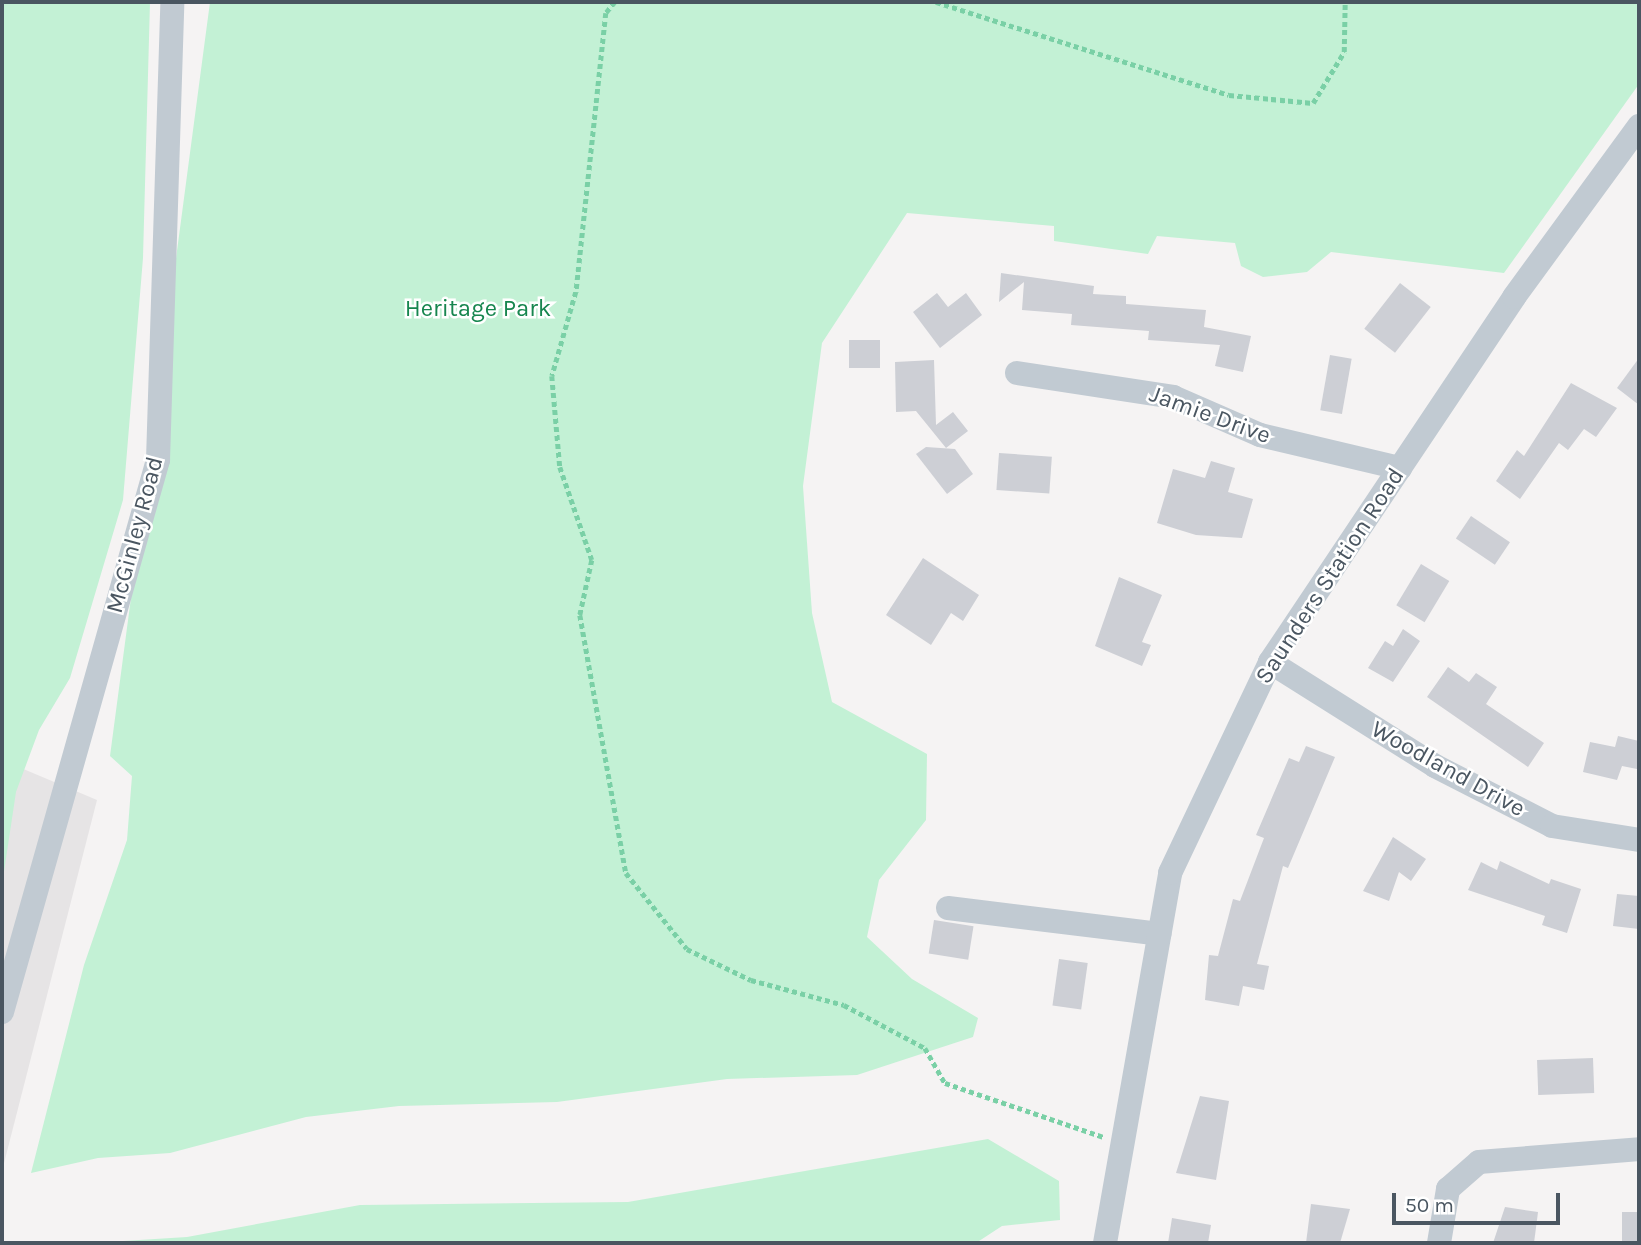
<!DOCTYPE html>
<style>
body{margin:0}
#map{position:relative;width:1641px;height:1245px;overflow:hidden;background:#f5f3f3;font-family:Karla,sans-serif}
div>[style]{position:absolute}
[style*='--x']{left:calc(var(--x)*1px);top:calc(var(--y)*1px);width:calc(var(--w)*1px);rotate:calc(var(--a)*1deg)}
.education>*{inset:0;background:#e6e4e5}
.green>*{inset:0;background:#c3f1d5}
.building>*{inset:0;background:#cdcfd5;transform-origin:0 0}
.path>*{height:4.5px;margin-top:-2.25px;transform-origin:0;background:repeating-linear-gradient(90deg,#7ad0a6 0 5px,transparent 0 8.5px)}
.minor>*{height:24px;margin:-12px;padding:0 12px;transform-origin:12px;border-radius:12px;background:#c1cad2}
span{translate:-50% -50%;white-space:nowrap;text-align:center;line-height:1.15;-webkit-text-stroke:5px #fff;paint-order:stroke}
.park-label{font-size:24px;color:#17864f}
.street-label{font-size:24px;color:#4a5661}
.frame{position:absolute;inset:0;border:4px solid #4a5661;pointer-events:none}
.scale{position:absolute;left:1392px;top:1193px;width:168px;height:32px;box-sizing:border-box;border:4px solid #4a5661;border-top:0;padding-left:9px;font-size:21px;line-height:24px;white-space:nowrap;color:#4a5661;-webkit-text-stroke:5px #fff;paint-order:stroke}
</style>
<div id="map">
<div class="education">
<div style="clip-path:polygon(2px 760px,97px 800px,2px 1171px)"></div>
</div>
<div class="green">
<div style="clip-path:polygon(2px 2px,150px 2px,143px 258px,123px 500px,70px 678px,39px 730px,16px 792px,2px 885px)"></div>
<div style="clip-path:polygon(210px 2px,1639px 2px,1639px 84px,1504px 273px,1331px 252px,1307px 272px,1263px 277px,1241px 266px,1235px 243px,1157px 236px,1148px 254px,1054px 241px,1054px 226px,907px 213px,822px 343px,803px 486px,812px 613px,832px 702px,927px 754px,926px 820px,879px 880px,867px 937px,912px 979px,978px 1018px,973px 1037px,857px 1075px,727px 1079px,557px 1102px,399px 1106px,306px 1117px,170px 1153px,98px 1158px,31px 1173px,84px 965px,127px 840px,132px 776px,110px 756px)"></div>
<div style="clip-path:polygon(988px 1139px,1059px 1181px,1060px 1220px,1002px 1226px,976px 1243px,91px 1243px,187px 1237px,360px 1205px,628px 1202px)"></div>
</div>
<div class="building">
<div style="clip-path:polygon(1001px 273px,1094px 286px,1093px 294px,1126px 296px,1126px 304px,1206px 310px,1204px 327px,1251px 336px,1243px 372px,1215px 366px,1220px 345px,1148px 340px,1149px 331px,1071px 325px,1072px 314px,1022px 310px,1024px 282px,999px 302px)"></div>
<div style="left:1400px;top:283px;width:39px;height:58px;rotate:38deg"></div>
<div style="clip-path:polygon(937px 293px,948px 307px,966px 293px,982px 315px,940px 348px,913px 312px)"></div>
<div style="left:849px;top:340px;width:31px;height:28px"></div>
<div style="left:1330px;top:355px;width:22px;height:56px;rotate:10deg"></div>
<div style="clip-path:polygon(1639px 358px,1639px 405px,1617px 388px)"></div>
<div style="clip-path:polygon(934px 360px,936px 425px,953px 412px,968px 431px,946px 448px,916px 411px,896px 412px,895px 362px)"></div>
<div style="clip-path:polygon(1571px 383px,1617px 408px,1596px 437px,1584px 429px,1568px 450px,1559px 443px,1520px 499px,1496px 481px,1517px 450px,1524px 456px)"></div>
<div style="clip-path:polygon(926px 447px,955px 449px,973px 474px,947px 494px,916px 454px)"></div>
<div style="left:999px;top:453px;width:53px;height:37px;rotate:4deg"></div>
<div style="clip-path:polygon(1211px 461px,1235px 468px,1228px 492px,1253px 499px,1242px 538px,1196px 535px,1157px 523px,1173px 469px,1205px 478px)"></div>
<div style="left:1471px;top:516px;width:47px;height:27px;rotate:34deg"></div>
<div style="clip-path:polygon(923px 558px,979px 595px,963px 621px,951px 613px,931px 645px,886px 615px)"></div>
<div style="left:1421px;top:564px;width:33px;height:48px;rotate:31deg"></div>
<div style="clip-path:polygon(1119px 577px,1162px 595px,1142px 642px,1151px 645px,1142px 666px,1095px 646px)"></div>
<div style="clip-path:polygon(1403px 629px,1420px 641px,1393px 682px,1368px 668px,1385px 641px,1393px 646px)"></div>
<div style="clip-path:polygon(1448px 667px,1469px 682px,1476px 673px,1497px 687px,1486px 704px,1544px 743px,1528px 767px,1427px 697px)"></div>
<div style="clip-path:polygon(1618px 736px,1639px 741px,1637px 769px,1622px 766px,1617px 780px,1583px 772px,1590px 742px,1615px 747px)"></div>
<div style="clip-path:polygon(1306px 746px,1335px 757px,1288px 868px,1283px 866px,1257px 964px,1269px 966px,1264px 990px,1243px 986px,1239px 1006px,1205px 1000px,1209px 955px,1218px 956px,1233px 899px,1240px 901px,1264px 838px,1256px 835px,1289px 758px,1299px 762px)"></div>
<div style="clip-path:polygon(1393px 837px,1426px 859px,1411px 881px,1399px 872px,1389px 901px,1363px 891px)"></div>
<div style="clip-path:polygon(1500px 861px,1549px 884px,1551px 879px,1581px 889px,1567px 933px,1542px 925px,1545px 916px,1468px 890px,1481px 862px,1497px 870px)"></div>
<div style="clip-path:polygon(1617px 894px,1639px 896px,1639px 929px,1613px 926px)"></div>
<div style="left:934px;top:920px;width:40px;height:34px;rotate:9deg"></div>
<div style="left:1059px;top:959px;width:29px;height:47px;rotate:8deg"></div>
<div style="left:1593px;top:1058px;width:35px;height:56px;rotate:88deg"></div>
<div style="clip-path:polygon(1200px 1096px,1229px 1101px,1216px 1180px,1176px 1173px)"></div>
<div style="clip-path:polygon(1311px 1204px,1350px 1209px,1340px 1243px,1306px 1243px)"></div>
<div style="clip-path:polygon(1505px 1207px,1538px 1212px,1534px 1243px,1493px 1243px)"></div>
<div style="left:1639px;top:1212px;width:31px;height:17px;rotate:90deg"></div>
<div style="clip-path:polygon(1172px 1218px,1211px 1225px,1208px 1243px,1168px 1243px)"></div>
</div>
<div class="path">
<div style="--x:615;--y:2;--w:14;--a:129"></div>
<div style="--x:606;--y:13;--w:281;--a:96.1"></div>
<div style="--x:576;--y:292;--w:87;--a:105.9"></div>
<div style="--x:552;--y:376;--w:91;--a:85"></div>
<div style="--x:560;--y:467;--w:98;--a:71"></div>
<div style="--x:592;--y:560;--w:56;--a:102.3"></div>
<div style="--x:580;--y:615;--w:262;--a:79.9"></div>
<div style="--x:626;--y:873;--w:97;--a:51.2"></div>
<div style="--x:687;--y:949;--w:71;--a:25.8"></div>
<div style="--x:751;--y:980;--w:96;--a:15"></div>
<div style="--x:844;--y:1005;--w:92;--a:28"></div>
<div style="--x:925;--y:1048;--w:40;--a:60.3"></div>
<div style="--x:945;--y:1083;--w:168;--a:18.8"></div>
<div style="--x:936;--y:2;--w:307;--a:17.6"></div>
<div style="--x:1229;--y:95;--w:84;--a:5.4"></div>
<div style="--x:1313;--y:103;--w:60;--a:-58.7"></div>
<div style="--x:1344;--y:52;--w:50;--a:-88.9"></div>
</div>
<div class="minor">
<div style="--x:1017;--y:373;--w:158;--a:8.7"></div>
<div style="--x:1173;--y:397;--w:95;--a:23.6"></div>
<div style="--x:1260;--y:435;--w:144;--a:13.3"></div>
<div style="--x:1270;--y:662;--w:195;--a:32.2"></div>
<div style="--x:1435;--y:766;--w:131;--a:27.1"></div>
<div style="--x:1552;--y:826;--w:88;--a:9.1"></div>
<div style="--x:948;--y:908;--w:213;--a:7"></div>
<div style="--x:2;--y:1012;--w:574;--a:-74.22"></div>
<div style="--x:158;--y:460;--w:458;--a:-88.2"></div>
<div style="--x:1105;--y:1243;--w:376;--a:-80"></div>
<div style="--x:1170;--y:873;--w:233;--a:-64.6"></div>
<div style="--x:1270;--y:662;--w:439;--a:-56.2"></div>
<div style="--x:1514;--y:297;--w:212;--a:-53.8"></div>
<div style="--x:1439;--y:1243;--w:55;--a:-80.5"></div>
<div style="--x:1448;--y:1189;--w:41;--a:-41.1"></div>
<div style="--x:1479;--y:1162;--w:161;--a:-4.6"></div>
</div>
<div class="park-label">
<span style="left:478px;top:309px">Heritage Park</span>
</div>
<div class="street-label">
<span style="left:1210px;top:415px;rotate:20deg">Jamie Drive</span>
<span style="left:135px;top:535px;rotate:-75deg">McGinley Road</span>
<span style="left:1330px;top:576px;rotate:-57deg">Saunders Station Road</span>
<span style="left:1448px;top:769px;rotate:29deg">Woodland Drive</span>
</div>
<div class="frame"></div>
<div class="scale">50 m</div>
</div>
